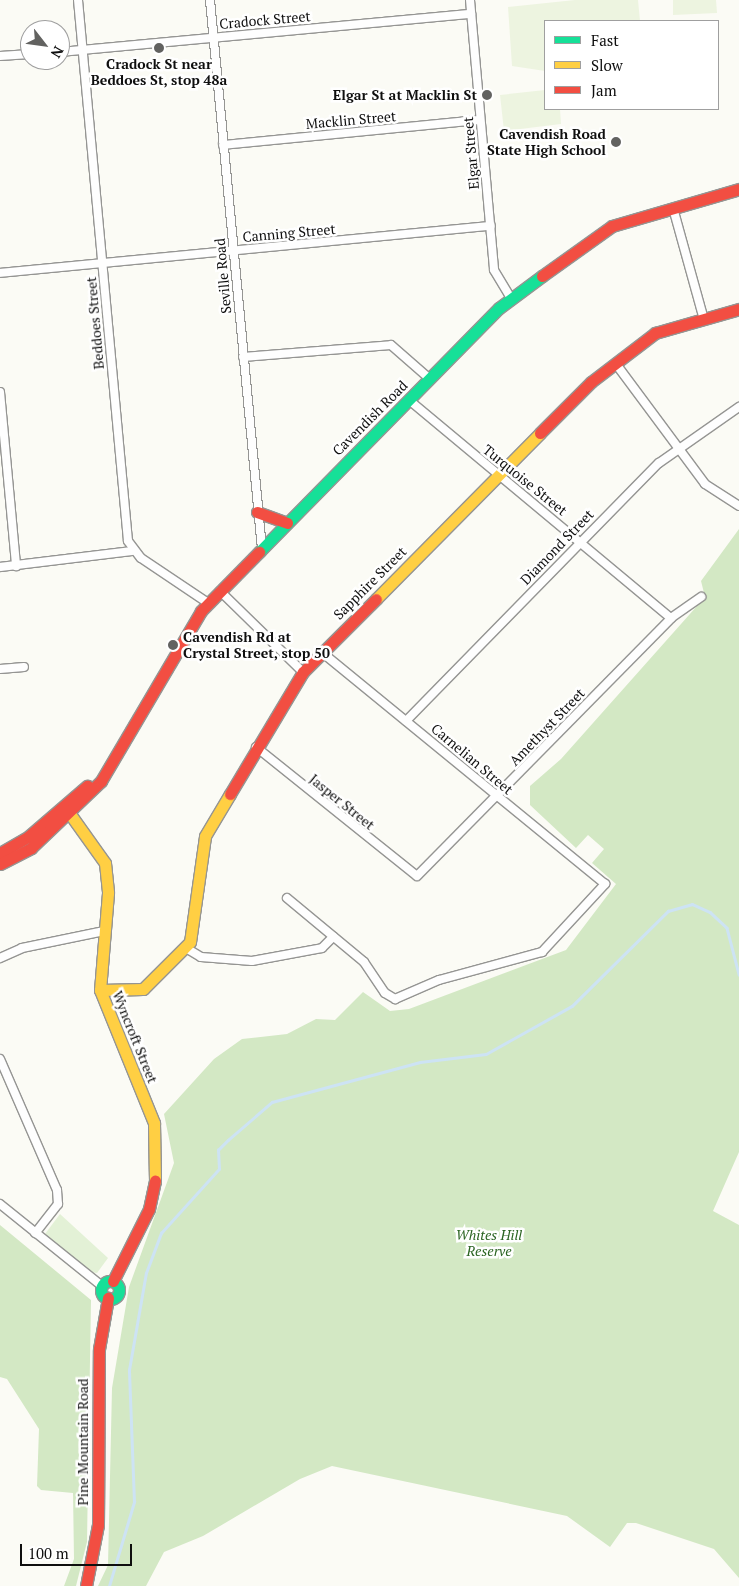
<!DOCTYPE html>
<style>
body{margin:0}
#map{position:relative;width:739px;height:1586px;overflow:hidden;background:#fbfbf5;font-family:"PT Serif",serif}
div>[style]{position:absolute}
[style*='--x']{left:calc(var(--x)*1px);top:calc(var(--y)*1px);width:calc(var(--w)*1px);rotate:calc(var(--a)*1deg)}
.green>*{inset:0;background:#e3f1d6}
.forest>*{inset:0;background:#d3e8c4}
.pitch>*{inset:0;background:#edf4e0}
.stream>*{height:2.5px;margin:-1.25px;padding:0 1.25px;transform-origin:1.25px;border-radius:1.25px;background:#cde3f4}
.roads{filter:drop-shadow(1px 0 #959593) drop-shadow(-1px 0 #959593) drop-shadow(0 1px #959593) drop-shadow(0 -1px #959593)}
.street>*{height:8px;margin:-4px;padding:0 4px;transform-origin:4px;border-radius:4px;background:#fefefe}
.fast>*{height:11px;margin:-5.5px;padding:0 5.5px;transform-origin:5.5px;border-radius:5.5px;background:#16e098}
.fast>.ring{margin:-5.5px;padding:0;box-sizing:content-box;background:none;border:11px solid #16e098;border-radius:50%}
.slow>*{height:11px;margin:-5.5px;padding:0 5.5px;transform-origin:5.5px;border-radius:5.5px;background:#ffcf43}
.jam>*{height:11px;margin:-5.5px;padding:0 5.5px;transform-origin:5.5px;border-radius:5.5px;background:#f24e42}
.dots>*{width:14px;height:14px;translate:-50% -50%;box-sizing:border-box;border:2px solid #fff;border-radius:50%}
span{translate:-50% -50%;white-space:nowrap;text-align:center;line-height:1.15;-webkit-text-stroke:5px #fff;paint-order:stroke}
.street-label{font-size:14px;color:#0f0f0f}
.poi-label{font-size:14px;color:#0f0f0f;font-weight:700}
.right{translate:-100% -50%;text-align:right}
.left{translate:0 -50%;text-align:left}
.park-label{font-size:14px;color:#2b6422;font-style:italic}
.legend{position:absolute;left:544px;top:20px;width:175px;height:90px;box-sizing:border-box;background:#fff;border:1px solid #9f9f9f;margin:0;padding:6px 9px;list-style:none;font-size:15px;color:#0f0f0f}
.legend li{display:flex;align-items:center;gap:10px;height:25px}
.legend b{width:25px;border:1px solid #9f9f9f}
.north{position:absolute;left:20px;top:20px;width:50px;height:50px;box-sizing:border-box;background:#fff;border:1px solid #9f9f9f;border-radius:50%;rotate:120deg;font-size:14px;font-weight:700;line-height:20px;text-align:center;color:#0f0f0f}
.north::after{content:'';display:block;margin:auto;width:18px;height:22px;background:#626260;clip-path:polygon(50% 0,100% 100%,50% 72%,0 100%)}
.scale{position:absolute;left:20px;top:1544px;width:112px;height:22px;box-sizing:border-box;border:2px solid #0f0f0f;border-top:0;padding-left:6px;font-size:15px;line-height:18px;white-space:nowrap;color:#0f0f0f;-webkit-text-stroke:4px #fff;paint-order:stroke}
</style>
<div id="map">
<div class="green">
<div style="clip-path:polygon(60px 1214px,108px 1258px,97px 1273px,90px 1272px,45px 1234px)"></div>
</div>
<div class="forest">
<div style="clip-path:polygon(739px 529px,739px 1152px,713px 1211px,739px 1225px,739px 1578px,714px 1549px,636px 1523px,627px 1523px,610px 1547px,567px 1516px,332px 1466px,300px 1479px,203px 1536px,164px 1552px,146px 1586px,98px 1586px,108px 1565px,112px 1388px,129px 1287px,174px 1163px,164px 1114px,214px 1059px,242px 1039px,287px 1034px,316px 1019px,335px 1020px,363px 992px,390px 1011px,409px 1009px,566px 950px,616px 884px,592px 863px,604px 849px,588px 835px,576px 848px,530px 805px,530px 786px,561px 759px,705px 597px,701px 581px)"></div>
<div style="clip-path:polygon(0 1225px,91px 1300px,87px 1542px,76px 1586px,64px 1586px,74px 1559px,73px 1493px,41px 1490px,37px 1486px,39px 1429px,7px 1379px,0 1377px)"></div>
</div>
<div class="pitch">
<div style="clip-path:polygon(575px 0,638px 0,640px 21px,545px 21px,545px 71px,512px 66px,508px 7px)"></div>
<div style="clip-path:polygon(673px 0,716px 0,717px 13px,673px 15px)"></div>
<div style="clip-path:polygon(545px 90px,545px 109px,560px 109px,561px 124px,504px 131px,500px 95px)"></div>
</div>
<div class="stream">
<div style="--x:109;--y:1586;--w:88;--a:-73.4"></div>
<div style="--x:134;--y:1502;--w:132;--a:-92.2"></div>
<div style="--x:129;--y:1370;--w:98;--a:-80.1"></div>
<div style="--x:146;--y:1273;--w:43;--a:-69.4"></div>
<div style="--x:161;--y:1233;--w:86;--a:-47.8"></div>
<div style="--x:219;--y:1169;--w:19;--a:-93"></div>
<div style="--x:218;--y:1150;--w:14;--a:-45"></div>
<div style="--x:228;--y:1140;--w:58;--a:-40.8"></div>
<div style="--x:272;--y:1102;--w:153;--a:-15.1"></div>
<div style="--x:420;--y:1062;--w:66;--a:-6.9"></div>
<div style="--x:486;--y:1054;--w:98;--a:-29.2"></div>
<div style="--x:572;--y:1006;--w:135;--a:-44.7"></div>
<div style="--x:668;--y:911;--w:25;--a:-16"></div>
<div style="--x:692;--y:904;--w:20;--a:24"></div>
<div style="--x:710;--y:912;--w:23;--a:43"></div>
<div style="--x:727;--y:928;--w:48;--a:75.4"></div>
</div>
<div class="roads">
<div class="street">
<div style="--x:78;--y:0;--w:543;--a:84.72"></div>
<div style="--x:128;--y:541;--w:21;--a:53"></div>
<div style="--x:141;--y:558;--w:81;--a:33.9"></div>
<div style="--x:210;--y:0;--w:551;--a:84.59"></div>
<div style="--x:470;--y:0;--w:271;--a:84.9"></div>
<div style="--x:494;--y:270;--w:33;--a:59"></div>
<div style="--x:60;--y:52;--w:413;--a:-5.3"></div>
<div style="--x:0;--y:56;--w:30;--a:-4"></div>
<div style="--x:223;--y:145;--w:258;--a:-5.6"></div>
<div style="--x:673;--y:208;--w:116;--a:74.5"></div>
<div style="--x:0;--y:273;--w:493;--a:-5.5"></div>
<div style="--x:243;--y:357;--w:148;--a:-4.6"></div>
<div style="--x:391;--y:345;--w:52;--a:41.1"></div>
<div style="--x:616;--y:364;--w:149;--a:53.4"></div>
<div style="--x:705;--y:484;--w:40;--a:32.9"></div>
<div style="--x:0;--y:392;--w:175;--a:84.7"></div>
<div style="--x:409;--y:400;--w:341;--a:39.8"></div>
<div style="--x:0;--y:567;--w:133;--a:-6.9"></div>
<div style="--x:220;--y:591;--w:116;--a:44.3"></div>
<div style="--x:0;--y:669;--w:24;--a:-5"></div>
<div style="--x:406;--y:721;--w:361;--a:-45.6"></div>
<div style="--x:659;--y:463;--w:98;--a:-35"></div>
<div style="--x:256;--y:747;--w:206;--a:38.7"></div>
<div style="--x:417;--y:876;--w:362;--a:-45.4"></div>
<div style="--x:671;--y:618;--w:37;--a:-35"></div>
<div style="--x:287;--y:898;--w:100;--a:39.7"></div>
<div style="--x:364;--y:962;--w:37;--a:56"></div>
<div style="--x:385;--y:993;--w:12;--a:31"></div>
<div style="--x:395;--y:999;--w:48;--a:-23.4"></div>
<div style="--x:439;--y:980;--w:107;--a:-15.2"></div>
<div style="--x:542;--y:952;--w:93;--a:-47.2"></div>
<div style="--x:605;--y:884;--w:365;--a:-140.7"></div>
<div style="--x:186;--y:948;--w:17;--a:31"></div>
<div style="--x:201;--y:957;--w:51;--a:4.5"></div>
<div style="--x:252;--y:961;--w:71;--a:-10.5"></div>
<div style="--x:322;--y:948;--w:16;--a:-45"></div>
<div style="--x:0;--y:958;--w:24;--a:-24"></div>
<div style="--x:22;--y:948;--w:84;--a:-11.7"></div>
<div style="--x:0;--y:1059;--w:143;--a:66.5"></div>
<div style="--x:57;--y:1190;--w:14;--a:86"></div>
<div style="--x:58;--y:1204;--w:37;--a:128"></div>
<div style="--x:0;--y:1204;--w:131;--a:38.8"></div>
</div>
<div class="fast">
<div style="--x:259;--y:552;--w:342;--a:-45.5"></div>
<div style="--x:499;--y:308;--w:54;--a:-36.7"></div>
<div class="ring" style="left:101px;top:1281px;width:7px;height:7px"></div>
</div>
<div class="slow">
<div style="--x:376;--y:599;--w:233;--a:-45.3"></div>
<div style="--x:65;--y:807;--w:69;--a:54.5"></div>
<div style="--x:105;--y:863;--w:30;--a:84"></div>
<div style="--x:108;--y:893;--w:97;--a:94.7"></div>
<div style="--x:100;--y:990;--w:144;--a:67.9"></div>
<div style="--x:154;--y:1123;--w:58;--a:89"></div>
<div style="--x:100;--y:990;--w:43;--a:-1.3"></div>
<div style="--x:143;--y:989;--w:66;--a:-45"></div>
<div style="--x:190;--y:942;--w:107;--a:-81.9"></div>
<div style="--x:205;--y:836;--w:49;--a:-59.2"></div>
</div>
<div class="jam">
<div style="--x:542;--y:276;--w:86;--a:-35.5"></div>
<div style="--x:612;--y:226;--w:132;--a:-16.2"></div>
<div style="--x:540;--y:433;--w:72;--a:-45"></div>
<div style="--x:591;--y:382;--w:81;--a:-37.4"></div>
<div style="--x:655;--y:333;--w:87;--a:-15.9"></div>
<div style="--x:257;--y:512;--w:32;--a:20"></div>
<div style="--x:230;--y:794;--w:142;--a:-59.1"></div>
<div style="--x:303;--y:672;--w:103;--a:-45"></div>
<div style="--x:0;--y:853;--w:34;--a:-30"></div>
<div style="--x:29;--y:836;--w:77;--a:-40.8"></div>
<div style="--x:0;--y:864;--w:35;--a:-27"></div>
<div style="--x:31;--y:848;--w:97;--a:-43.7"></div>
<div style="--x:101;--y:781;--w:197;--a:-59.5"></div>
<div style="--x:201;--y:611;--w:83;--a:-45.5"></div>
<div style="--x:113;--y:1281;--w:80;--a:-63.4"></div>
<div style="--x:149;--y:1209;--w:29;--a:-78"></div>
<div style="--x:86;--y:1586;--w:62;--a:-78.9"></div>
<div style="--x:98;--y:1525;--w:176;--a:-89.7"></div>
<div style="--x:99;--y:1349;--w:52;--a:-80"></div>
</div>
</div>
<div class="dots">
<div style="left:159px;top:48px;background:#626260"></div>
<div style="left:487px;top:95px;background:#626260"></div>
<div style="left:616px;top:142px;background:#626260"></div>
<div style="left:173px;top:645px;background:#626260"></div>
</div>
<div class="street-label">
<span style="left:265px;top:20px;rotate:-5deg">Cradock Street</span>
<span style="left:351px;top:120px;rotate:-5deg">Macklin Street</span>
<span style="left:471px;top:153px;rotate:-95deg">Elgar Street</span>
<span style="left:289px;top:233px;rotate:-5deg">Canning Street</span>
<span style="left:223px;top:276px;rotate:-95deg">Seville Road</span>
<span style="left:95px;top:323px;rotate:-95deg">Beddoes Street</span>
<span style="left:370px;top:418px;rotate:-45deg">Cavendish Road</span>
<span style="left:525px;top:480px;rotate:39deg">Turquoise Street</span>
<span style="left:557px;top:547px;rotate:-46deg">Diamond Street</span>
<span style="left:370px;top:583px;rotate:-45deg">Sapphire Street</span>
<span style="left:547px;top:727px;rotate:-46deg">Amethyst Street</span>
<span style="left:472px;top:759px;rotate:40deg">Carnelian Street</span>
<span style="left:342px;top:802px;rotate:39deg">Jasper Street</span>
<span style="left:135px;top:1037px;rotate:68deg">Wyncroft Street</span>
<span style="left:83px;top:1442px;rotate:-90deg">Pine Mountain Road</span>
</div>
<div class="poi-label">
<span style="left:159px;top:72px">Cradock St near<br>Beddoes St, stop 48a</span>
<span class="right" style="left:477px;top:95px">Elgar St at Macklin St</span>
<span class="right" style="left:606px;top:142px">Cavendish Road<br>State High School</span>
<span class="left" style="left:183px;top:645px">Cavendish Rd at<br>Crystal Street, stop 50</span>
</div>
<div class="park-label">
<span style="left:489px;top:1243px">Whites Hill<br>Reserve</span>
</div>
<ul class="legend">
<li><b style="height:6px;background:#16e098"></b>Fast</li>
<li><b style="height:6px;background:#ffcf43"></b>Slow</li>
<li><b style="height:6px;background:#f24e42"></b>Jam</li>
</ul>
<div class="north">N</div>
<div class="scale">100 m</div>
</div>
